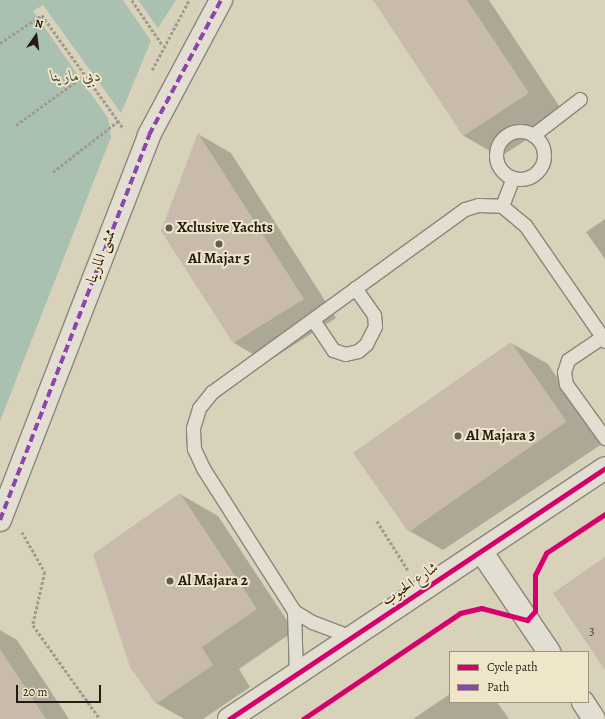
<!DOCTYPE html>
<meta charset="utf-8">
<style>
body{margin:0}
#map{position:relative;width:605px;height:719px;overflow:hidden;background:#d9d2bb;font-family:Alegreya,Amiri,serif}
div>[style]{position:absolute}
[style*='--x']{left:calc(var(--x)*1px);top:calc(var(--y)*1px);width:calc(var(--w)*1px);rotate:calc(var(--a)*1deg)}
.water>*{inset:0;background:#aac0b0}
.pier>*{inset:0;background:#d9d2bb}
.shadow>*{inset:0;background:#0003}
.building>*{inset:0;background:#c8bbac;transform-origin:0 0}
.path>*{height:2.5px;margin-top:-1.25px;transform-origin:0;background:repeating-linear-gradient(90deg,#9f9b91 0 3px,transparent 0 5px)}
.roads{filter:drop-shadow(1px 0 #8b8679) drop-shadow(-1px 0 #8b8679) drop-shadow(0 1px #8b8679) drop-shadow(0 -1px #8b8679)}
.lane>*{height:13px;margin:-6.5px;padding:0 6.5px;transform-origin:6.5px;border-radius:6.5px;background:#e2ded2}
.lane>.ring{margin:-6.5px;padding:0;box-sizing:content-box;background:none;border:13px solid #e2ded2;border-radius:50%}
.street>*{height:22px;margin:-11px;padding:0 11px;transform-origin:11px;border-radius:11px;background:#e2ded2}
.quiet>*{height:4px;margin-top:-2px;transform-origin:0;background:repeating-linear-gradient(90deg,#8e44ad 0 8px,transparent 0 12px)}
.cycleway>*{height:5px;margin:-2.5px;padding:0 2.5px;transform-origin:2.5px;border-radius:2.5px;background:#d6006c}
.dots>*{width:11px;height:11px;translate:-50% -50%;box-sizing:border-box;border:2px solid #efe6ca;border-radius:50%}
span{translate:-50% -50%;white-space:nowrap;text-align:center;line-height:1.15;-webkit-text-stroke:4px #efe6ca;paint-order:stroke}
.number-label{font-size:13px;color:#50453b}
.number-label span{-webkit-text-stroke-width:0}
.poi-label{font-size:15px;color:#251b13;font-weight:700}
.left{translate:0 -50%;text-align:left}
.street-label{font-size:15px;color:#251b13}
.water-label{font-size:16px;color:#474a41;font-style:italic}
.legend{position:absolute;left:449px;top:651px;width:140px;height:52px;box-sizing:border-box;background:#efe6ca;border:1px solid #9e9581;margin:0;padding:5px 7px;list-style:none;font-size:12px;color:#251b13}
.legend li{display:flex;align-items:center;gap:8px;height:20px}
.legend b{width:20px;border:1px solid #9e9581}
.north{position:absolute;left:16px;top:16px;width:40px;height:40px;-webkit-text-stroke:3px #efe6ca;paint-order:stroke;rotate:14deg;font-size:11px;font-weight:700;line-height:16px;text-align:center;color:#251b13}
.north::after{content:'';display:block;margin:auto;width:14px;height:18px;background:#251b13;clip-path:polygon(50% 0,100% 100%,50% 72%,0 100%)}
.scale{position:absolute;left:16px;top:685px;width:85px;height:18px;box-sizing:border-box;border:2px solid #251b13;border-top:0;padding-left:5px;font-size:12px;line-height:14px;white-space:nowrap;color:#251b13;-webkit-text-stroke:3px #efe6ca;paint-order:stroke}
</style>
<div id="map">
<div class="water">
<div style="clip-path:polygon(0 0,201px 0,167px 60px,135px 129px,0 493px)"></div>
</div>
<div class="pier">
<div style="clip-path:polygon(123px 0,138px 0,158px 28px,176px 0,201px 0,167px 60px,135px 129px,0 493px,0 421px,111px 137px,108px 118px,33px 11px,43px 5px,121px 113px,151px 41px)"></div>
</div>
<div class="shadow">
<div style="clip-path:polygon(374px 0,489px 0,565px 115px,500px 157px,464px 136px)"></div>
<div style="clip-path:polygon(198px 134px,231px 153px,336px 318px,267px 362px,234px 343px,162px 231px)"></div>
<div style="clip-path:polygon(605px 219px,605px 259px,586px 232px)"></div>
<div style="clip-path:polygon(511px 343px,548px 364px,602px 444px,443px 550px,406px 529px)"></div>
<div style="clip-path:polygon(180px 494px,218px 516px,294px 631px,239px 669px,250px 687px,203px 719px,184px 719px,156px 703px)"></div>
<div style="clip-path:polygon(0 630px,17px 640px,69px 719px,0 719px)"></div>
<div style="clip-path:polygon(450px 694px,450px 702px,497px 702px,509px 719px,413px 719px)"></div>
</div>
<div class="building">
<div style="clip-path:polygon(373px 0,467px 0,529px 93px,463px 136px)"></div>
<div style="clip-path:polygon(198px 133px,304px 299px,233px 343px,161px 231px)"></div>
<div style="left:511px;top:342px;width:97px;height:193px;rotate:55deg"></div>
<div style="clip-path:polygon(180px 493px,257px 609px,202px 647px,213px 665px,156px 704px,130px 667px,93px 554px)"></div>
<div style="clip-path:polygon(605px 557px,605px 670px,553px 593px)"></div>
<div style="clip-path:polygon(0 649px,46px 719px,0 719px)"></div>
</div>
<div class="path">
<div style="--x:132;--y:0;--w:55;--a:56"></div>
<div style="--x:0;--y:43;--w:50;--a:-33.7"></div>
<div style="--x:42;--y:15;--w:140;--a:54.3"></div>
<div style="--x:152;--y:70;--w:79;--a:-62.1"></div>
<div style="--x:16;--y:125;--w:85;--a:-35.9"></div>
<div style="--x:53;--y:172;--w:83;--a:-38.1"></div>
<div style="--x:377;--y:521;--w:58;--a:57.7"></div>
<div style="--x:22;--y:532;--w:46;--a:60.1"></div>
<div style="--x:45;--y:572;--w:54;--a:102.8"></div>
<div style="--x:33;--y:625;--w:115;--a:54.5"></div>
</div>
<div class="roads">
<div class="lane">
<div class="ring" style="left:496px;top:131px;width:35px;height:35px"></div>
<div style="--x:533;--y:135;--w:59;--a:-37.5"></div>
<div style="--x:502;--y:206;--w:30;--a:-69"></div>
<div style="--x:313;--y:320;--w:36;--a:56"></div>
<div style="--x:333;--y:350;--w:13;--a:18"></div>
<div style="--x:345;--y:354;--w:13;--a:-13"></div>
<div style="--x:358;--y:351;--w:11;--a:-41"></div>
<div style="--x:366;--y:344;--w:20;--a:-63"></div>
<div style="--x:375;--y:326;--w:11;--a:-95"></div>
<div style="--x:374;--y:315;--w:33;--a:-125"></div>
<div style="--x:602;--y:337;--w:41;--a:145.9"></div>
<div style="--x:568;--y:360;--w:13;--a:108"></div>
<div style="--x:564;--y:372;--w:12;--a:81"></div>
<div style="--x:566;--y:384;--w:67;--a:54.2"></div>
<div style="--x:294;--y:611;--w:64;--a:88.2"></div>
<div style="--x:352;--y:637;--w:43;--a:-159.4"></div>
<div style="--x:312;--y:622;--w:21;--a:-149"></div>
<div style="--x:294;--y:611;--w:169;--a:-122.5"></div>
<div style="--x:203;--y:468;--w:21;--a:-115"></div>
<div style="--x:194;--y:449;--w:21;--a:-93"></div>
<div style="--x:193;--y:428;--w:21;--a:-73"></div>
<div style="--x:199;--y:408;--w:21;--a:-51"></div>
<div style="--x:212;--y:392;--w:312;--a:-35.9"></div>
<div style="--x:465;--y:209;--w:14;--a:-17"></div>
<div style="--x:478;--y:205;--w:24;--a:2"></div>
<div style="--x:502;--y:206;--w:30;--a:40"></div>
<div style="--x:525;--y:225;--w:141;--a:55.4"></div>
</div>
<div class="street">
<div style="--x:0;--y:520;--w:413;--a:-68.8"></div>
<div style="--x:149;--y:135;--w:153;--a:-61.9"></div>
<div style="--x:481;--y:551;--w:122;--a:56"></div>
<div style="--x:583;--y:702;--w:20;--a:57"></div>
<div style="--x:229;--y:719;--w:452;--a:-33.7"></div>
</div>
</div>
<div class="quiet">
<div style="--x:0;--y:520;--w:413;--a:-68.8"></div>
<div style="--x:149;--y:135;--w:153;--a:-61.9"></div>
</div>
<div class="cycleway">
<div style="--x:229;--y:719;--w:452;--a:-33.7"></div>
<div style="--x:303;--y:719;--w:189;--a:-34"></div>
<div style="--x:460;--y:613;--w:22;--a:-13"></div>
<div style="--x:481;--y:608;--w:48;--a:14.6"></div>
<div style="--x:527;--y:620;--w:12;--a:-48"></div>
<div style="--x:535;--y:611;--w:36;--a:-90"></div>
<div style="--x:535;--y:575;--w:25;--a:-63"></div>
<div style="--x:546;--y:553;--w:71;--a:-33.5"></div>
</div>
<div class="dots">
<div style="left:169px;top:228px;background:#645b4e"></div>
<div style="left:219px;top:244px;background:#645b4e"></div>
<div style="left:458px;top:436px;background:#645b4e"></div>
<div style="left:170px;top:581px;background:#645b4e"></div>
</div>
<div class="number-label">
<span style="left:592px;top:631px">3</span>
</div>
<div class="poi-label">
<span class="left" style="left:177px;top:228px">Xclusive Yachts</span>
<span style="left:219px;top:259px">Al Majar 5</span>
<span class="left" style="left:466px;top:436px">Al Majara 3</span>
<span class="left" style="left:178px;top:581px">Al Majara 2</span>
</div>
<div class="street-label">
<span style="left:101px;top:256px;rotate:-69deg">ممشى المارينا</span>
<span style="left:410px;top:584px;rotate:-34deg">شارع الحبوب</span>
</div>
<div class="water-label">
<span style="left:76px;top:76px">دبي مارينا</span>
</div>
<ul class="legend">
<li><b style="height:5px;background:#d6006c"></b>Cycle path</li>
<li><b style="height:5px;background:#8e44ad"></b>Path</li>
</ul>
<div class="north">N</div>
<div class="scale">20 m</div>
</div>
